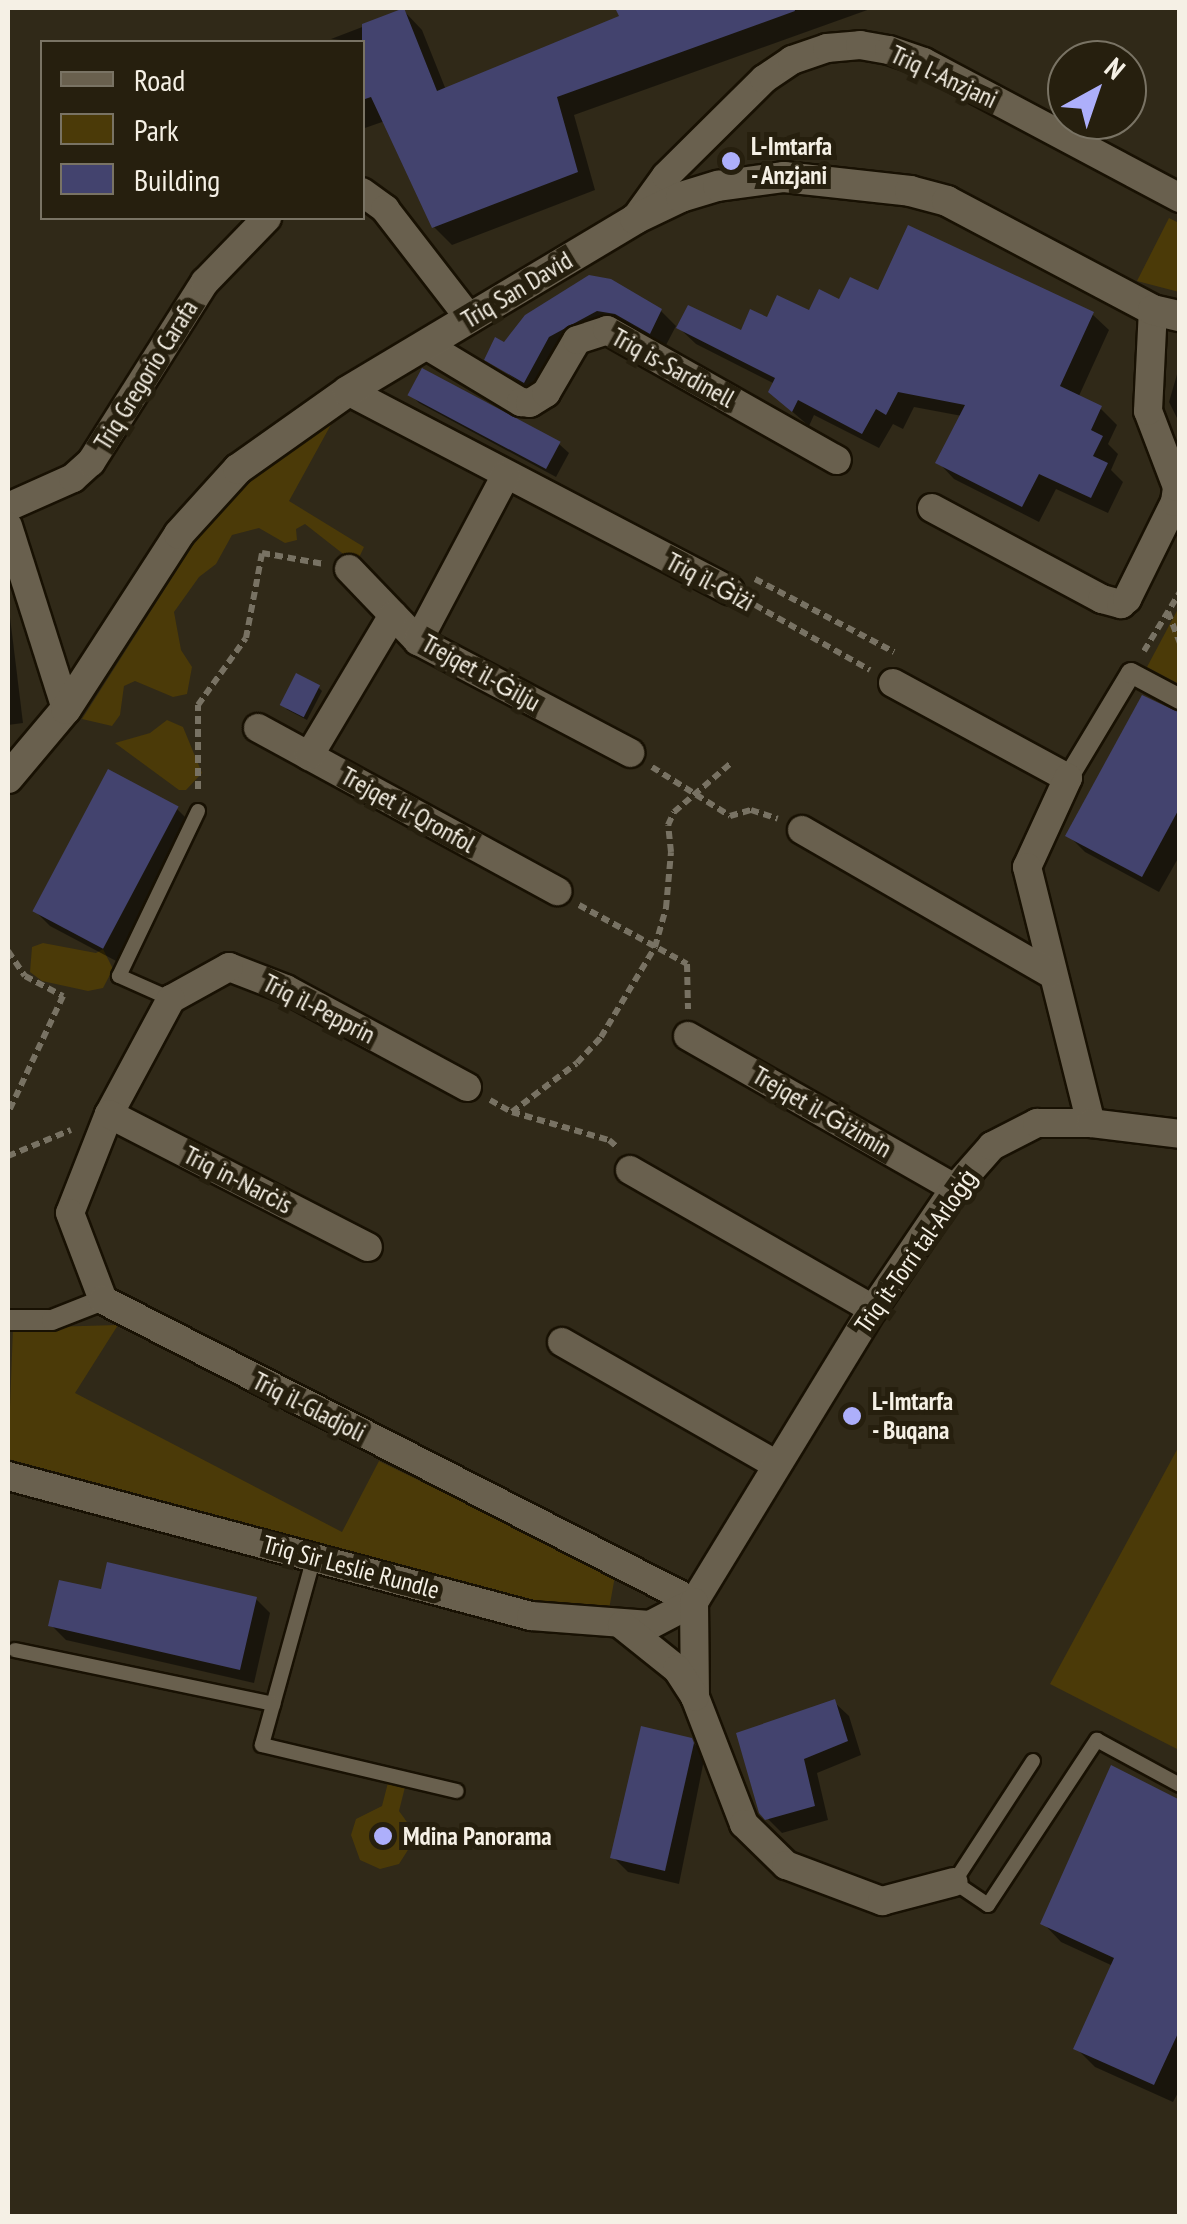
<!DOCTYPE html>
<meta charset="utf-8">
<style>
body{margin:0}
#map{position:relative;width:1187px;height:2224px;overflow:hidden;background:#302918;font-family:"PT Sans Narrow",sans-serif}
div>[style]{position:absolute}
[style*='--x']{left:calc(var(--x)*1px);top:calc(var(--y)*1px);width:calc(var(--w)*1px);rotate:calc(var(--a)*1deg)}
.green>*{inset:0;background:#4b3a08}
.shadow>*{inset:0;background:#0007}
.building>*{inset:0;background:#43436e;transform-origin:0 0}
.path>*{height:6px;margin-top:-3px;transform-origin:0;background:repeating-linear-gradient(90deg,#787263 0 8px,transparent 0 13px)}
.roads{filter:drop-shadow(2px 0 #181103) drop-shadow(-2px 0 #181103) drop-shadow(0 2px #181103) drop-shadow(0 -2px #181103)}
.service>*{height:14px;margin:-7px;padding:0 7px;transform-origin:7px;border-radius:7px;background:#69604e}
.pedestrian>*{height:20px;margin:-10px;padding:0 10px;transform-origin:10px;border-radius:10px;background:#69604e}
.minor>*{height:28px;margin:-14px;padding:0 14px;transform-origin:14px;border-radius:14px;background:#69604e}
.tertiary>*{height:30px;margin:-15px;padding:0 15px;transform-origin:15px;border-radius:15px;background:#69604e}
.dots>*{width:28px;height:28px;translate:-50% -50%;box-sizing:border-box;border:5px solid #261f0e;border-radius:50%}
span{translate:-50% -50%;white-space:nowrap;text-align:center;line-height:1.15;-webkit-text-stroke:10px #261f0e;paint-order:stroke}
.street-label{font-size:25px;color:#f5f0e5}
.poi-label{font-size:25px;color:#f5f0e5;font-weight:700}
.left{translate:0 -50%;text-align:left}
.frame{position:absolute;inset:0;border:10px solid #f5f0e5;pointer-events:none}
.legend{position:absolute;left:40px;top:40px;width:325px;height:180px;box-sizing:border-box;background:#261f0e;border:2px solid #797364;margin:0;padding:12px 18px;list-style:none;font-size:30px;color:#f5f0e5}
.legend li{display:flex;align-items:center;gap:20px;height:50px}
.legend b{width:50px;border:2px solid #797364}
.north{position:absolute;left:1047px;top:40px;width:100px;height:100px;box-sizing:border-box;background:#261f0e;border:2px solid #797364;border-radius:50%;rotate:40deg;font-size:28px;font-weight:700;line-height:40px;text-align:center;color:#f5f0e5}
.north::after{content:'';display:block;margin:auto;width:35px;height:45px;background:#adaffb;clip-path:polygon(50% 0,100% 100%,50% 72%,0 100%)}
</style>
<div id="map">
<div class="green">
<div style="clip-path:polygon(1169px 218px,1179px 223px,1179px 292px,1137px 281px)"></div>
<div style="clip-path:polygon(339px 410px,289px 501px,364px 547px,356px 564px,305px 524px,296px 529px,297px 540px,285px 543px,259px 528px,232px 535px,216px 564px,199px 577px,174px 612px,181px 650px,192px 667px,187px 694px,173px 697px,135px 681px,124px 686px,120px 715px,112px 726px,82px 719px,212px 515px,247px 478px)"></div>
<div style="clip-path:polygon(1179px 607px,1179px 684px,1147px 667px)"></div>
<div style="clip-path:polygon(167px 720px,183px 727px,202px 773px,186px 790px,179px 790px,115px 743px,150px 733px)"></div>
<div style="clip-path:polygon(43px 943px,96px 953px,103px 949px,113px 969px,103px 988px,88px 991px,42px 981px,30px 972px,32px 947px)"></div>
<div style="clip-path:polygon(118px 1325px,75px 1393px,342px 1532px,379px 1461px,615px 1576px,608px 1615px,509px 1595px,8px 1459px,13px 1328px)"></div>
<div style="clip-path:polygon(1179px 1446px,1179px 1750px,1050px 1684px)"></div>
<div style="clip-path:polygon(390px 1775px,407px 1779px,399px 1811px,412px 1829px,413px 1842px,399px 1864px,380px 1869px,360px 1860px,351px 1835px,356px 1819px,382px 1806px)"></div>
</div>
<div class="shadow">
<div style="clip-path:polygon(618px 8px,873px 8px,574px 115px,595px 190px,452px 245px,434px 227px,385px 121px,362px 129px,362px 42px,331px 39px,404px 11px,422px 30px,446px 90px,623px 18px)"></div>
<div style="clip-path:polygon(590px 277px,661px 311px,676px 326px,665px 347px,632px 328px,612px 324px,539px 396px,487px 359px)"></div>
<div style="clip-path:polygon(879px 293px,1092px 314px,1109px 330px,1078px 398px,1100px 408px,1117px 425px,1108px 444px,1118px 454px,1111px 470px,1123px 482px,1108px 513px,1056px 489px,1039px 522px,954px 479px,938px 462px,962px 416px,914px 407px,903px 429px,893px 424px,879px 448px,814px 415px,809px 426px,788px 408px,775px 384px,696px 344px,679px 328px,742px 333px,768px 321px)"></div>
<div style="clip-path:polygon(1180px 364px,1180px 424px,1169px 402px)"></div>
<div style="clip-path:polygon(410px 394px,559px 444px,569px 453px,556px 477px,419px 403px)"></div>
<div style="clip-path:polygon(8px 601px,23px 723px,8px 725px)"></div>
<div style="clip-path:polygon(318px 687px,322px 691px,307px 720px,286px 709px)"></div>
<div style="clip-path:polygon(1180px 717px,1180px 855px,1159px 892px,1085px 852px,1068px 835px)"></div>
<div style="clip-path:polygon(177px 809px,191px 823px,118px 962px,50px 926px,36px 912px)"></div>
<div style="clip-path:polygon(103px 1592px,256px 1599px,270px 1613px,254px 1683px,66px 1640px,51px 1625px)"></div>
<div style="clip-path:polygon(834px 1702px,849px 1716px,861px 1755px,817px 1773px,828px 1820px,782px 1833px,761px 1812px)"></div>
<div style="clip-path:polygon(691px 1740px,705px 1755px,679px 1884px,628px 1872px,613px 1857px)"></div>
<div style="clip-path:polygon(1180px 1803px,1180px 2089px,1173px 2102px,1095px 2067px,1076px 2048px,1113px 1966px,1061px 1942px,1043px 1923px)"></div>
</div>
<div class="building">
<div style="clip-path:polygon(404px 8px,437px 91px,619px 16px,615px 8px,794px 8px,795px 11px,557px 97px,578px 172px,432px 228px,371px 97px,362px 100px,362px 24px)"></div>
<div style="clip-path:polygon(908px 225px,1094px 312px,1060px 386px,1102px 406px,1091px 430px,1103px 436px,1093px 456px,1108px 463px,1091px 498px,1039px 474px,1022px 507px,935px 463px,965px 405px,898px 392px,886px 415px,876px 409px,862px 434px,798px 400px,792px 412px,768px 392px,775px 378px,676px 328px,688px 305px,741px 330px,750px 309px,767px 317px,777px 295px,809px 310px,819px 289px,839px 299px,850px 277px,878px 290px)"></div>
<div style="clip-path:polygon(589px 275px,611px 279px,662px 309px,650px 334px,615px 314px,597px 311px,549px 337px,524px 383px,484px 360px,495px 337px,504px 342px,525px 315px)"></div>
<div style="left:422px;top:368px;width:157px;height:31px;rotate:28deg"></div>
<div style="left:296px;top:673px;width:27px;height:36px;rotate:27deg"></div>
<div style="clip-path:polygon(1142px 695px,1180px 713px,1180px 807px,1142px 877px,1065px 836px)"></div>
<div style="left:108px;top:769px;width:80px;height:161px;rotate:28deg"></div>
<div style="clip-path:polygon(107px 1562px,257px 1597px,240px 1670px,48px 1626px,59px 1580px,101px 1589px)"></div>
<div style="clip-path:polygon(835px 1699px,848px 1741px,804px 1759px,815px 1806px,765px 1820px,759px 1813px,736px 1733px)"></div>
<div style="clip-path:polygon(641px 1726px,692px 1738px,694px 1743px,665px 1871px,610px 1858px)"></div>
<div style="clip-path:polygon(1111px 1765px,1180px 1800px,1180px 2029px,1154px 2085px,1073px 2049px,1114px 1958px,1040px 1924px)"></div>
</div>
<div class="path">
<div style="--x:755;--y:579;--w:157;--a:27.7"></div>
<div style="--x:755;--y:605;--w:132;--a:29.5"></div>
<div style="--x:1168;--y:612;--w:34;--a:69"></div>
<div style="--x:1144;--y:651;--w:69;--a:-58.6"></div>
<div style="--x:652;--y:767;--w:92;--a:32.1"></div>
<div style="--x:730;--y:816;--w:22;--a:-16"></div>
<div style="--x:751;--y:810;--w:28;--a:18"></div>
<div style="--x:198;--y:789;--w:84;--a:-90"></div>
<div style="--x:198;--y:705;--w:82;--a:-54.4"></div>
<div style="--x:246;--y:638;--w:86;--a:-79.3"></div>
<div style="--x:262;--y:553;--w:63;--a:10.1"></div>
<div style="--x:579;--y:905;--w:123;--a:28.6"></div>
<div style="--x:687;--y:964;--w:45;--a:88.7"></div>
<div style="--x:8;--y:951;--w:30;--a:56"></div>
<div style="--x:25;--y:976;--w:43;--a:27.8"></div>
<div style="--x:63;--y:996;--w:129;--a:115.2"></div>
<div style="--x:490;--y:1100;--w:25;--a:29"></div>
<div style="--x:512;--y:1112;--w:101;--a:16.1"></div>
<div style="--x:609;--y:1140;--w:11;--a:41"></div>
<div style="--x:512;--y:1112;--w:81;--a:-37"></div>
<div style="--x:577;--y:1063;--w:35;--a:-47"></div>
<div style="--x:601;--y:1037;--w:105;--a:-59"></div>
<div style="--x:655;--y:947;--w:41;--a:-74.2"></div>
<div style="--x:666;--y:908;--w:56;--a:-84.9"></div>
<div style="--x:671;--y:852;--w:27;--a:-96"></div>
<div style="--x:668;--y:825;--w:14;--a:-65"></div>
<div style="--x:674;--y:812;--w:74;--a:-40.6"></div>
<div style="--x:8;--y:1156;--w:68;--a:-22.4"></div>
</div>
<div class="roads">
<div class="service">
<div style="--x:171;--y:999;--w:57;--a:-156.1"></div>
<div style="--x:119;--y:976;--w:183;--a:-64.4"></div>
<div style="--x:314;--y:1557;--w:195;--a:105.5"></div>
<div style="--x:262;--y:1745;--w:200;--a:13.3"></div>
<div style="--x:15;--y:1650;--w:264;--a:11.8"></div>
<div style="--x:1033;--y:1761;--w:145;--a:123.1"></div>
<div style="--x:954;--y:1882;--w:41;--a:34.1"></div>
<div style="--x:988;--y:1905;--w:198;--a:-56.6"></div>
<div style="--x:1097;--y:1740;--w:94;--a:28.5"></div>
</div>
<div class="pedestrian">
<div style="--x:1068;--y:778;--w:122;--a:-59"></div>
<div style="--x:1131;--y:673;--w:55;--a:28"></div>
<div style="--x:8;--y:1320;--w:44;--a:0"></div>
<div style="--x:52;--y:1320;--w:55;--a:-21.4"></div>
</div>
<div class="minor">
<div style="--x:362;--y:192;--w:29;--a:36"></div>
<div style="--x:385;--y:209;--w:139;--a:52.3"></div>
<div style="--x:635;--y:219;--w:53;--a:-54.2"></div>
<div style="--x:666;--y:176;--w:138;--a:-44.7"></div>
<div style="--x:764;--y:79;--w:34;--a:-34"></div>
<div style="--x:792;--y:60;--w:37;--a:-19"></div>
<div style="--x:827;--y:48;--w:33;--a:-5"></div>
<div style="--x:860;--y:45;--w:29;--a:10"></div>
<div style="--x:889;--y:50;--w:37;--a:19"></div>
<div style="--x:924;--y:62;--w:290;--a:28"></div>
<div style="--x:426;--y:345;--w:111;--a:31"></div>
<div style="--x:521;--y:402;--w:9;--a:6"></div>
<div style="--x:530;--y:403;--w:19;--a:-32"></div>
<div style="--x:546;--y:393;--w:61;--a:-59.7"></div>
<div style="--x:577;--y:340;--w:32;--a:-18"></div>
<div style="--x:607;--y:330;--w:264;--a:29.5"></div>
<div style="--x:348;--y:391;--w:431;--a:27.6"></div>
<div style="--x:8;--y:507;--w:71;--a:-24"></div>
<div style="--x:73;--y:478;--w:24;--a:-42"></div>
<div style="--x:91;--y:462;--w:213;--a:-57.7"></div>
<div style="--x:205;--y:282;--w:89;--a:-45.9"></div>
<div style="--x:932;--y:508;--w:193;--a:28.2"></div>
<div style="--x:1102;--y:599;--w:20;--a:15"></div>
<div style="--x:1121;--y:604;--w:8;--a:-40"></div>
<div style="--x:1127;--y:599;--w:108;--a:-63.7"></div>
<div style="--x:1175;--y:502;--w:15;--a:-82"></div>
<div style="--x:1177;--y:487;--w:81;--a:-110.9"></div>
<div style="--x:1148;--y:411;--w:101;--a:-87.2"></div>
<div style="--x:8;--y:526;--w:192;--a:72.4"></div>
<div style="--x:349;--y:569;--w:100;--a:46.2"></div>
<div style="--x:418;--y:641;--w:240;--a:27.8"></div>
<div style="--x:418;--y:641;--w:188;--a:-62.1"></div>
<div style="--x:893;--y:683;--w:199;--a:28.5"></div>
<div style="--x:1068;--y:778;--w:98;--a:114.7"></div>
<div style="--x:1027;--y:867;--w:264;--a:76"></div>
<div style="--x:258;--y:728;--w:341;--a:28.6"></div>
<div style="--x:309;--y:756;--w:164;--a:-59.2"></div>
<div style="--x:802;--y:830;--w:286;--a:30"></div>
<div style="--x:688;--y:1036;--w:307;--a:29.7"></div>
<div style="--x:467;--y:1087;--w:206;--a:-151.6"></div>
<div style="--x:286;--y:989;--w:61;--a:-158.9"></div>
<div style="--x:229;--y:967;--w:66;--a:151.1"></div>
<div style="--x:171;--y:999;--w:131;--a:118.3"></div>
<div style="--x:109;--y:1114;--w:106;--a:111.5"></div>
<div style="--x:70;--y:1213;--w:93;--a:69.2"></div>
<div style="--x:103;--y:1300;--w:664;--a:27.07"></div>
<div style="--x:109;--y:1114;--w:291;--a:27.2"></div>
<div style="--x:630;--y:1170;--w:280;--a:29.8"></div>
<div style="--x:562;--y:1342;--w:245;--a:29.8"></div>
<div style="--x:8;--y:1476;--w:541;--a:14.99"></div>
<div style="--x:531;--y:1616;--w:119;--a:4.3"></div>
<div style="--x:650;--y:1625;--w:50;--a:-27.6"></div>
<div style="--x:694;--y:1602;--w:343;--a:-58.6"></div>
<div style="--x:873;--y:1309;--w:146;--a:-55.9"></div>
<div style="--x:955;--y:1188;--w:56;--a:-48.6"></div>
<div style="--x:992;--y:1146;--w:51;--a:-27.1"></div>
<div style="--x:1037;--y:1123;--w:54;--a:0"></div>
<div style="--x:1091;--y:1123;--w:90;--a:7"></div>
<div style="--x:694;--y:1602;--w:95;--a:89.4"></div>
<div style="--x:695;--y:1697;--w:136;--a:68.9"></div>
<div style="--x:744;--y:1824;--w:59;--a:44.3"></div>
<div style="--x:786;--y:1865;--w:103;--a:20.6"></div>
<div style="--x:882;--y:1901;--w:74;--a:-14.8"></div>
<div style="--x:622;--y:1625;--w:70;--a:38.7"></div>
<div style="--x:677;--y:1669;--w:33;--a:57"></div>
</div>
<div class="tertiary">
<div style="--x:8;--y:778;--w:90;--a:-50"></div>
<div style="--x:66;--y:709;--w:208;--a:-57.1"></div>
<div style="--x:179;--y:534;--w:88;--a:-47.8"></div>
<div style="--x:238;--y:469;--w:135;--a:-35.3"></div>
<div style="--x:348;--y:391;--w:335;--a:-30.9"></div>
<div style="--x:635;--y:219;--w:51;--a:-25.6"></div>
<div style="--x:681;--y:197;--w:39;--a:-17"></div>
<div style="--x:718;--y:186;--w:67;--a:-7.8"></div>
<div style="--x:784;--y:177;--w:127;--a:6.3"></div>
<div style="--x:910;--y:191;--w:38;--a:15"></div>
<div style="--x:947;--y:201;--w:233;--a:27.9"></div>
<div style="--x:1153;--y:310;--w:28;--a:13"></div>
</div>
</div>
<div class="dots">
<div style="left:731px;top:161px;background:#adaffb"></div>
<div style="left:852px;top:1416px;background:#adaffb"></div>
<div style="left:383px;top:1836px;background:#adaffb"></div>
</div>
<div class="street-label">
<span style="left:944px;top:77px;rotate:25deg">Triq l-Anzjani</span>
<span style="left:517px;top:290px;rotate:-31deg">Triq San David</span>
<span style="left:673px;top:368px;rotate:29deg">Triq is-Sardinell</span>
<span style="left:146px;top:375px;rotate:-58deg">Triq Gregorio Carafa</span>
<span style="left:710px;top:582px;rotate:28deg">Triq il-Ġiżi</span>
<span style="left:481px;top:673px;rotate:29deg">Trejqet il-Ġilju</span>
<span style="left:408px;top:810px;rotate:29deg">Trejqet il-Qronfol</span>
<span style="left:319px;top:1009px;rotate:27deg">Triq il-Pepprin</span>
<span style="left:822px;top:1112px;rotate:30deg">Trejqet il-Ġiżimin</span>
<span style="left:238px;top:1180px;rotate:27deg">Triq in-Narċis</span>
<span style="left:916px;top:1251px;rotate:-55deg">Triq it-Torri tal-Arloġġ</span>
<span style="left:309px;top:1407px;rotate:27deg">Triq il-Gladjoli</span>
<span style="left:351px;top:1567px;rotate:15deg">Triq Sir Leslie Rundle</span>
</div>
<div class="poi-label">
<span class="left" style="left:751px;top:161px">L-Imtarfa<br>- Anzjani</span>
<span class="left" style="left:872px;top:1416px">L-Imtarfa<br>- Buqana</span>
<span class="left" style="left:403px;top:1836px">Mdina Panorama</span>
</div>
<div class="frame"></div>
<ul class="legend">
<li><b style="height:12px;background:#69604e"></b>Road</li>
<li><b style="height:28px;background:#4b3a08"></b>Park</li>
<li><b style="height:28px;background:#43436e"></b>Building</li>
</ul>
<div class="north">N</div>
</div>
